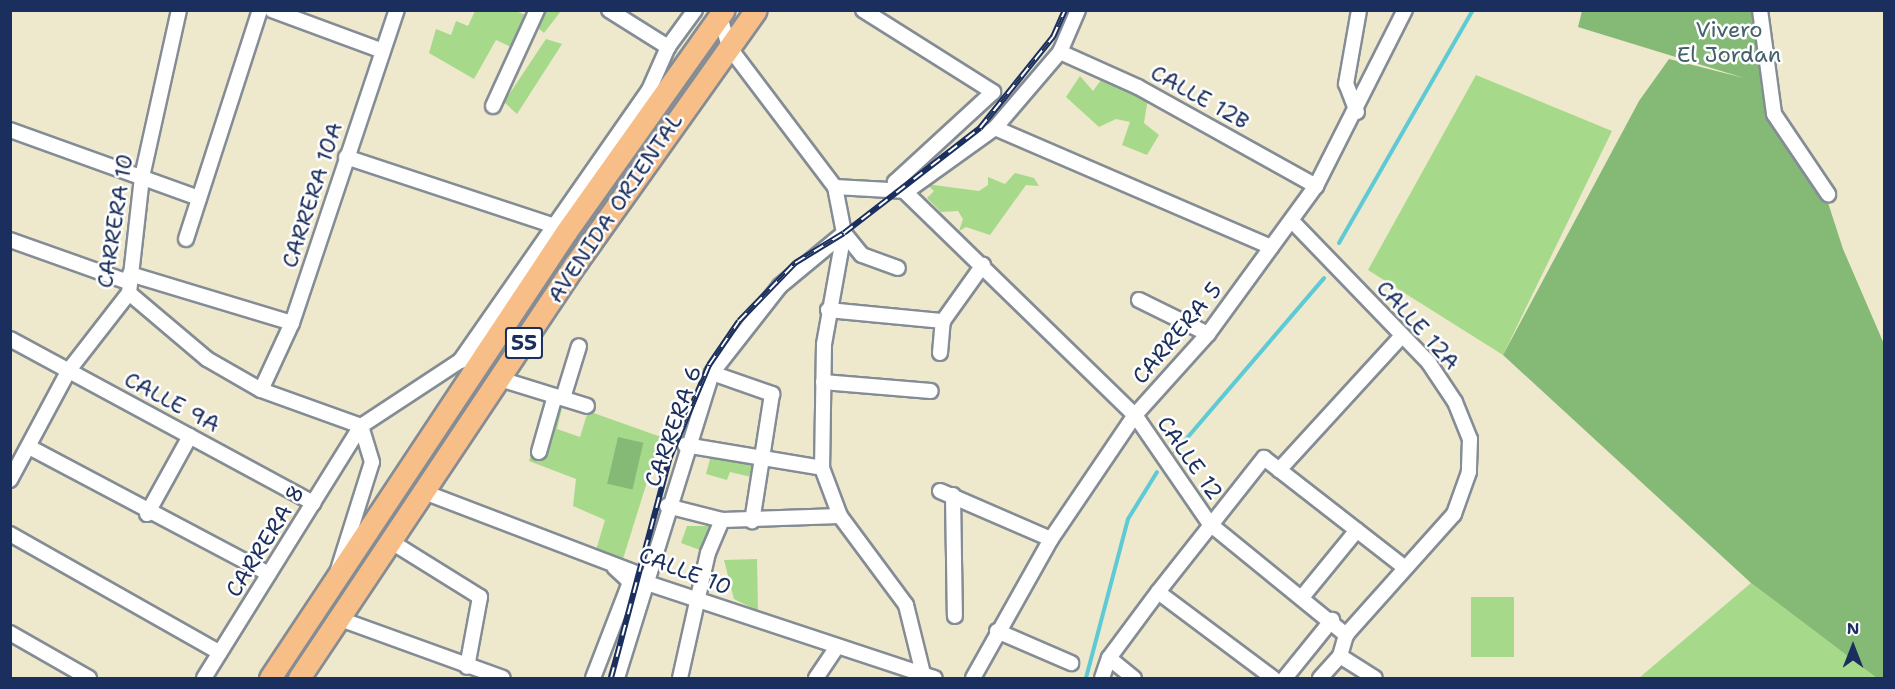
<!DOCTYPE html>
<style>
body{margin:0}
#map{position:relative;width:1895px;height:689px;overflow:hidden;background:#eee8cc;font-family:"Shantell Sans",sans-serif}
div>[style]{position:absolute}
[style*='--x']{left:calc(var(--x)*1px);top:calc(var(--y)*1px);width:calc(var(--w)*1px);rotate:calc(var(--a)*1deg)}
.green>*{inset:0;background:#a6da8a;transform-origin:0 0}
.forest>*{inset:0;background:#84ba76;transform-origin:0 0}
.stream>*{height:4px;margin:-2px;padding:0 2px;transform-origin:2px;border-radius:2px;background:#5ecad5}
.roads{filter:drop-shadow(2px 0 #848c95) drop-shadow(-2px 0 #848c95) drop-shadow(0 2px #848c95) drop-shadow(0 -2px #848c95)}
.street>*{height:14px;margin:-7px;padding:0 7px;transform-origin:7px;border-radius:7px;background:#fff}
.primary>*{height:21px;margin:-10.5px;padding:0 10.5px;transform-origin:10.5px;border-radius:10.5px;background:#f7be87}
.rail>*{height:6px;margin-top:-3px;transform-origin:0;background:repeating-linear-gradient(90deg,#fff 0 11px,#1b2f5e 0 22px);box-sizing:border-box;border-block:2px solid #1b2f5e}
span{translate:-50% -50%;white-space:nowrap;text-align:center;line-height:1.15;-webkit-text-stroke:5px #fff;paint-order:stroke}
.shield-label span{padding:2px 4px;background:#fff;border:2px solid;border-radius:4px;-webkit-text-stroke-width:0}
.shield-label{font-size:21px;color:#1b2f5e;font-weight:700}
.park-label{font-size:22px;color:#45626b}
.street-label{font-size:22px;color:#1b2f5e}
.frame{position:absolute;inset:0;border:12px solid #1b2f5e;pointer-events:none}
.north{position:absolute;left:1823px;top:617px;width:60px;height:60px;-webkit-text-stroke:4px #fff;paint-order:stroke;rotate:0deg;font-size:16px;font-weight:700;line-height:24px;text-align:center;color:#1b2f5e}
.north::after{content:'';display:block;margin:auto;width:21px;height:27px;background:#1b2f5e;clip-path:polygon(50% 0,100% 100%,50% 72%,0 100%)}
</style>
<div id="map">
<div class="green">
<div style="clip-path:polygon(475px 11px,516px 11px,530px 17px,513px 48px,496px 40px,474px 79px,429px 53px,436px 29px,451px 35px,456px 21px,468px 26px)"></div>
<div style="clip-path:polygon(539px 11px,561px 11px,544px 33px,532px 23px)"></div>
<div style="clip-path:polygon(546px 39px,562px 44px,517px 114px,504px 102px)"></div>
<div style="clip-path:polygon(710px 55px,716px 58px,293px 678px,280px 678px)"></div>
<div style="clip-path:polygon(1476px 75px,1612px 131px,1503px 355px,1368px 270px)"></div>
<div style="clip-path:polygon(1080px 76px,1093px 91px,1101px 80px,1148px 98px,1144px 123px,1159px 135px,1147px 155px,1122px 145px,1130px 122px,1116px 119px,1099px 127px,1066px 97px)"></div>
<div style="clip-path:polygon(1015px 173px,1034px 178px,1039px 186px,1026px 185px,990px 235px,966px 227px,959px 231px,963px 219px,958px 211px,941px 212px,927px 198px,934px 191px,926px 184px,979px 191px,988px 185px,988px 177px,1005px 184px)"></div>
<div style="clip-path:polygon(549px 398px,563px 404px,557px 429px,580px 437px,588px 411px,661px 437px,622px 562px,596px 550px,605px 520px,573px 506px,576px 479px,529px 461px)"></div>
<div style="clip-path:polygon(713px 448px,764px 459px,760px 479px,730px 472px,727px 480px,706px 474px)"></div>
<div style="clip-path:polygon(687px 526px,717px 526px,708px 553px,681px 543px)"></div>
<div style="clip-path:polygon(757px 559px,758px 611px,734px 599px,724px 560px)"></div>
<div style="clip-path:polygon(1751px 583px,1878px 678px,1639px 678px)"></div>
<div style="left:1471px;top:597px;width:43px;height:60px"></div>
</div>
<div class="forest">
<div style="clip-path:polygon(1582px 11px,1759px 11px,1762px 83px,1768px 85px,1783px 132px,1822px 184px,1843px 249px,1884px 344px,1884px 678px,1877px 678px,1751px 583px,1503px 355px,1639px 101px,1669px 59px,1744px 78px,1578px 27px)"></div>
<div style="left:618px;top:437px;width:26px;height:48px;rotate:13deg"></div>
</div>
<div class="stream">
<div style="--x:1339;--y:243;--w:269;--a:-60.1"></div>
<div style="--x:1175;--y:452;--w:229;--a:-49.4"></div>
<div style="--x:1086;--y:678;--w:164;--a:-75.2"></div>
<div style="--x:1128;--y:519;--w:55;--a:-58.3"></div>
</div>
<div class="roads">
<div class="street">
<div style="--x:272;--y:10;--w:118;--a:20.3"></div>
<div style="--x:609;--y:10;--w:70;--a:32.1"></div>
<div style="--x:863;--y:10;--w:154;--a:32.2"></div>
<div style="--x:993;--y:92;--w:133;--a:137.4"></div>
<div style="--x:895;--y:182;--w:334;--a:44.2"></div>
<div style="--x:1135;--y:415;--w:132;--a:55.5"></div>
<div style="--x:1210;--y:524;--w:176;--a:39.2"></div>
<div style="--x:1760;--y:10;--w:105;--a:82.3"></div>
<div style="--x:1774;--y:114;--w:97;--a:56"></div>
<div style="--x:720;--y:17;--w:31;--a:73"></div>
<div style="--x:729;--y:47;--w:176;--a:52.9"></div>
<div style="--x:835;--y:187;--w:47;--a:78.9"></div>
<div style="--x:844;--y:233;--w:113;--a:100.2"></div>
<div style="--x:824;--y:344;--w:124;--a:90.9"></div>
<div style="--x:822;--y:468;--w:51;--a:69.4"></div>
<div style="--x:840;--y:516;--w:111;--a:53.4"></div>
<div style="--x:906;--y:605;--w:75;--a:76.1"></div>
<div style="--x:1060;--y:52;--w:85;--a:24.2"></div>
<div style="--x:1138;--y:87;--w:204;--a:29.1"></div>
<div style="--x:493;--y:106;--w:106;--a:-65.4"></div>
<div style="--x:1357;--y:112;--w:30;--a:-111"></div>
<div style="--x:1346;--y:84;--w:75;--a:-80"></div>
<div style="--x:995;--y:128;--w:301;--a:23.3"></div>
<div style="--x:10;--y:130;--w:201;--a:19.8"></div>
<div style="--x:346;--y:157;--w:223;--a:18.3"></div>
<div style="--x:835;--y:187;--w:72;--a:3.2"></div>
<div style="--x:907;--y:191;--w:108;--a:-35.6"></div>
<div style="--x:995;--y:128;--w:100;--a:-49.5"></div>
<div style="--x:1060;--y:52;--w:46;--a:-66.8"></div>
<div style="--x:1292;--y:221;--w:197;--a:46"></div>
<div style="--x:1429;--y:363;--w:47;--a:56.3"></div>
<div style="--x:1455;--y:402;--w:40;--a:68"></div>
<div style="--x:1470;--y:439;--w:33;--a:92"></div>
<div style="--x:1469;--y:472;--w:45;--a:109.7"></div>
<div style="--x:1454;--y:514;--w:162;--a:131.8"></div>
<div style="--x:1346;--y:635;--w:22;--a:106"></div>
<div style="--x:1340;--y:656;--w:30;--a:132"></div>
<div style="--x:186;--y:239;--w:241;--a:-72.1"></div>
<div style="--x:10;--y:240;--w:125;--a:19.6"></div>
<div style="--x:130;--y:274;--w:169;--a:16.8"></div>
<div style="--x:129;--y:293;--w:102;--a:40.2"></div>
<div style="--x:207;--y:359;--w:62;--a:29.9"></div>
<div style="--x:261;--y:390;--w:106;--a:19.8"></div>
<div style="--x:1139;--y:300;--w:77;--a:26.2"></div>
<div style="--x:828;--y:310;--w:116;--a:5.5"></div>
<div style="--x:943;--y:321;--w:69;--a:-54.5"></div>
<div style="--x:10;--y:339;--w:345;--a:28.4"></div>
<div style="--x:940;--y:353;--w:32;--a:-85"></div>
<div style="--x:460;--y:361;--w:330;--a:-55.1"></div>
<div style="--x:649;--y:90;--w:47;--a:-66.2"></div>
<div style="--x:668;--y:47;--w:46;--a:-53.9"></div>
<div style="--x:712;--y:373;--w:64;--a:19.3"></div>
<div style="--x:772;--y:394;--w:129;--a:98.9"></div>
<div style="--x:500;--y:379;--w:91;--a:17.2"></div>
<div style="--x:823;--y:382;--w:108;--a:4.8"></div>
<div style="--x:261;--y:390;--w:74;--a:-65.2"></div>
<div style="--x:292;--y:323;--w:330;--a:-71.5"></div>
<div style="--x:563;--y:398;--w:54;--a:-72.9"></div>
<div style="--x:685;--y:445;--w:139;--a:9.5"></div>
<div style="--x:31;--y:448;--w:269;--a:27.9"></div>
<div style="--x:539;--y:452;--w:58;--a:-74.1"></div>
<div style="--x:1279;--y:470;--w:182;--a:-47.5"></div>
<div style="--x:10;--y:480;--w:125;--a:-61.8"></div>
<div style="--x:69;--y:370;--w:98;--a:-52.1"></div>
<div style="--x:129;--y:293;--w:117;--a:-83.6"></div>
<div style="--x:142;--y:177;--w:171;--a:-77.5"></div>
<div style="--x:940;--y:491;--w:121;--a:23.4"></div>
<div style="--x:424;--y:492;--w:227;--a:20.9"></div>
<div style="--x:636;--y:573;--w:15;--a:42"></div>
<div style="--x:647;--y:583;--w:303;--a:18.3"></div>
<div style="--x:953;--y:495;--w:121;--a:89.1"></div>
<div style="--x:667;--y:506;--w:57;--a:14.3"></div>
<div style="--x:722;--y:520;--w:118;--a:-1.9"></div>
<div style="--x:147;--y:514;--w:89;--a:-61.1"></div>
<div style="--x:10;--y:534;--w:241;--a:29.5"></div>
<div style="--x:390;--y:541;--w:106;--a:31.9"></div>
<div style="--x:480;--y:597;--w:71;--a:100.5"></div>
<div style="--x:337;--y:573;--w:116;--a:-72.5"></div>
<div style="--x:372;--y:462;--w:38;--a:-107"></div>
<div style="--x:1158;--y:592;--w:144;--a:36.8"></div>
<div style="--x:1303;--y:596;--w:85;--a:-50.7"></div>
<div style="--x:340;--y:619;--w:173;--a:19.9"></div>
<div style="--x:997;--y:631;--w:81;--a:23.4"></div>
<div style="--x:10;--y:633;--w:91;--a:29.7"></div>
<div style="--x:1340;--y:656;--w:41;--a:32.2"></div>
<div style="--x:1109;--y:658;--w:32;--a:39"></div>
<div style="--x:204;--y:678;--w:297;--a:-58.1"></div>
<div style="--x:361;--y:426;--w:118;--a:-33.3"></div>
<div style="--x:460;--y:361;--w:23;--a:-13"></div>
<div style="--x:593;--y:678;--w:103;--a:-68.9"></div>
<div style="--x:630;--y:582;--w:21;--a:-137"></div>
<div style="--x:617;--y:678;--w:319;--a:-72.7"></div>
<div style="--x:712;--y:373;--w:110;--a:-52"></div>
<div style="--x:780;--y:286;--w:83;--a:-39.6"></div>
<div style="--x:844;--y:233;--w:28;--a:51"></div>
<div style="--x:862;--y:255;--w:38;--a:20"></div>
<div style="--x:680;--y:678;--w:128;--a:-77.4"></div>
<div style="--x:708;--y:553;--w:36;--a:-67"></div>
<div style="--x:816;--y:678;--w:36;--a:-56"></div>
<div style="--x:973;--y:678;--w:159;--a:-60.7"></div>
<div style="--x:1051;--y:539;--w:150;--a:-55.9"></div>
<div style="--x:1135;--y:415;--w:109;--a:-48"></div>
<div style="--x:1208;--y:334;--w:183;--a:-53.9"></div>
<div style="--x:1316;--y:186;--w:197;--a:-63.2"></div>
<div style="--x:1102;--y:678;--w:21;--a:-71"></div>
<div style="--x:1109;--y:658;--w:82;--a:-53.4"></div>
<div style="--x:1158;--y:592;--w:171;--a:-51.7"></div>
<div style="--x:1264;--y:458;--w:177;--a:37.9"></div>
<div style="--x:1285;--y:678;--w:75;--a:-51"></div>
</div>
<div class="primary">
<div style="--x:270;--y:678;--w:535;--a:-56.43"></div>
<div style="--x:566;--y:232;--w:272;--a:-54.6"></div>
<div style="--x:299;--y:678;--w:499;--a:-56.3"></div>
<div style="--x:576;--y:263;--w:310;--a:-54.6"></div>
</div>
</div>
<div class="rail">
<div style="--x:611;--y:678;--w:229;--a:-75.1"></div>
<div style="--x:670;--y:457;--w:100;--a:-67"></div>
<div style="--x:709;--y:365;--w:53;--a:-55.7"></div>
<div style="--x:739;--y:321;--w:81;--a:-46"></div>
<div style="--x:795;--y:263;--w:57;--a:-31.5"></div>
<div style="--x:844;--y:233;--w:172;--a:-37.7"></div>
<div style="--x:980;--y:128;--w:117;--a:-51.3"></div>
<div style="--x:1053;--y:37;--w:30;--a:-66"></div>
</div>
<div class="shield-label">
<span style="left:524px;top:343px">55</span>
</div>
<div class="park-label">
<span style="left:1729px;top:42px">Vivero<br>El Jordan</span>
</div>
<div class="street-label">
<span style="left:1200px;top:97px;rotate:29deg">CALLE 12B</span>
<span style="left:312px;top:195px;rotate:-72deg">CARRERA 10A</span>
<span style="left:615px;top:208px;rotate:-56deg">AVENIDA ORIENTAL</span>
<span style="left:115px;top:221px;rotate:-81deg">CARRERA 10</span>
<span style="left:1418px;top:325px;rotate:48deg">CALLE 12A</span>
<span style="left:1177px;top:333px;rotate:-50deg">CARRERA 5</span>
<span style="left:172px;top:402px;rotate:28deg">CALLE 9A</span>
<span style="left:673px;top:426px;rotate:-70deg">CARRERA 6</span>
<span style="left:1190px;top:458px;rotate:55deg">CALLE 12</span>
<span style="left:265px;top:541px;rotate:-58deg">CARRERA 8</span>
<span style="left:685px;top:571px;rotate:21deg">CALLE 10</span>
</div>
<div class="frame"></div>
<div class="north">N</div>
</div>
